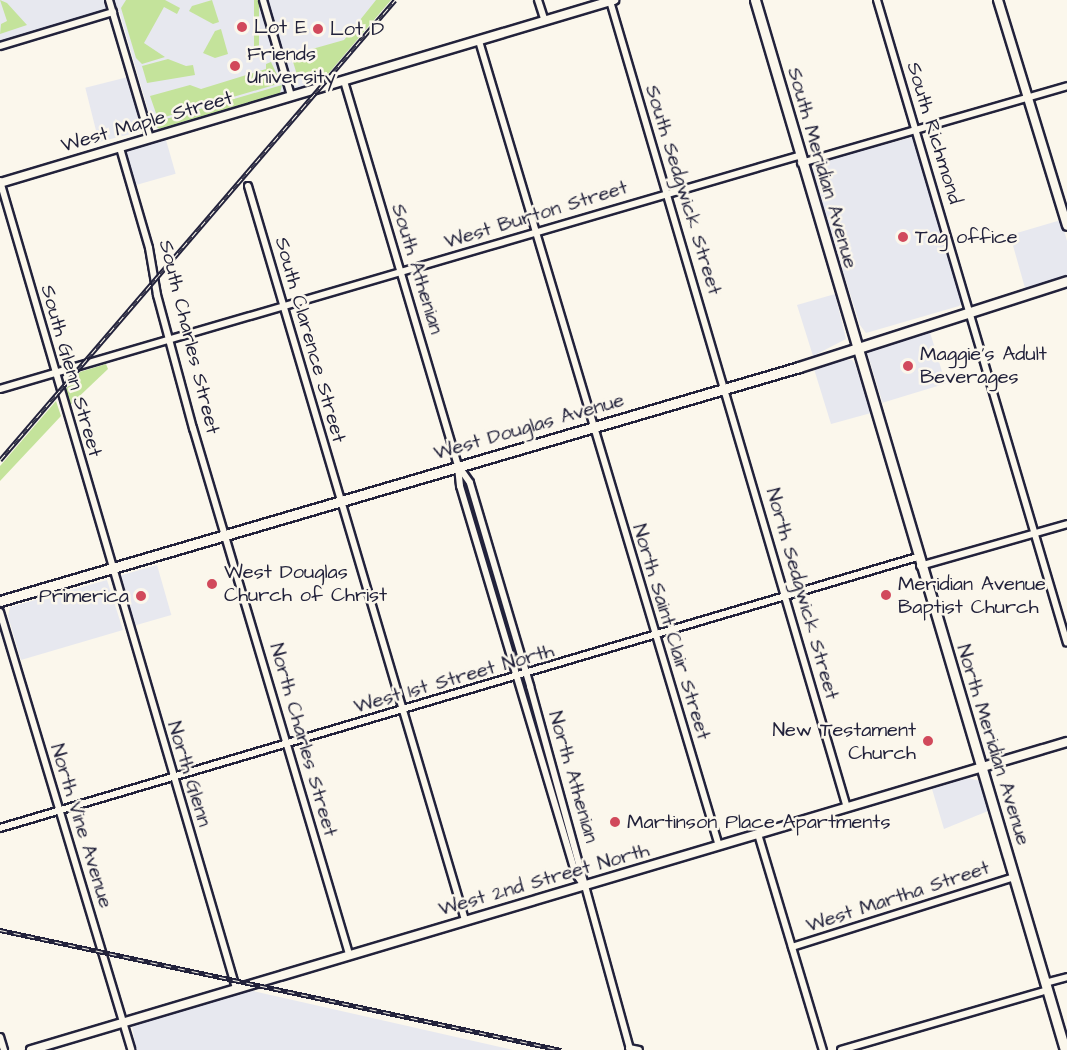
<!DOCTYPE html>
<style>
body{margin:0}
#map{position:relative;width:1067px;height:1050px;overflow:hidden;background:#fbf7ec;font-family:"Architects Daughter",sans-serif}
div>[style]{position:absolute}
[style*='--x']{left:calc(var(--x)*1px);top:calc(var(--y)*1px);width:calc(var(--w)*1px);rotate:calc(var(--a)*1deg)}
.built>*{inset:0;background:#e7e8ef;transform-origin:0 0}
.green>*{inset:0;background:#c4e39b;transform-origin:0 0}
.roads{filter:drop-shadow(2px 0 #22223b) drop-shadow(-2px 0 #22223b) drop-shadow(0 2px #22223b) drop-shadow(0 -2px #22223b)}
.minor>*{height:6px;margin:-3px;padding:0 3px;transform-origin:3px;border-radius:3px;background:#fbf7ec}
.tertiary>*{height:8px;margin:-4px;padding:0 4px;transform-origin:4px;border-radius:4px;background:#fbf7ec}
.secondary>*{height:9px;margin:-4.5px;padding:0 4.5px;transform-origin:4.5px;border-radius:4.5px;background:#fbf7ec}
.rail>*{height:4.5px;margin-top:-2.25px;transform-origin:0;background:repeating-linear-gradient(90deg,#fbf7ec 0 7px,#22223b 0 14px);box-sizing:border-box;border-block:2px solid #22223b}
.dots>*{width:16px;height:16px;translate:-50% -50%;box-sizing:border-box;border:3px solid #fbf7ec;border-radius:50%}
span{translate:-50% -50%;white-space:nowrap;text-align:center;line-height:1.15;-webkit-text-stroke:5px #fbf7ec;paint-order:stroke}
.poi-label{font-size:20px;color:#22223b}
.left{translate:0 -50%;text-align:left}
.right{translate:-100% -50%;text-align:right}
.street-label{font-size:20px;color:#22223b}
</style>
<div id="map">
<div class="built">
<div style="clip-path:polygon(0 0,391px 0,321px 82px,159px 129px,153px 127px,118px 7px,0 42px)"></div>
<div style="left:128px;top:77px;width:56px;height:44px;rotate:76deg"></div>
<div style="clip-path:polygon(913px 137px,963px 302px,959px 306px,866px 333px,860px 325px,811px 170px,819px 162px)"></div>
<div style="left:166px;top:140px;width:35px;height:42px;rotate:74deg"></div>
<div style="clip-path:polygon(1061px 220px,1067px 241px,1067px 275px,1025px 288px,1010px 235px)"></div>
<div style="clip-path:polygon(835px 294px,846px 339px,813px 356px,797px 305px)"></div>
<div style="left:929px;top:329px;width:57px;height:66px;rotate:73deg"></div>
<div style="clip-path:polygon(841px 360px,852px 360px,855px 364px,871px 413px,831px 424px,814px 369px)"></div>
<div style="left:157px;top:565px;width:52px;height:38px;rotate:74deg"></div>
<div style="clip-path:polygon(107px 580px,123px 630px,21px 660px,8px 616px,10px 607px)"></div>
<div style="clip-path:polygon(968px 778px,980px 781px,988px 811px,944px 829px,932px 789px)"></div>
<div style="clip-path:polygon(249px 990px,513px 1050px,136px 1050px,132px 1025px)"></div>
</div>
<div class="green">
<div style="clip-path:polygon(0 0,7px 3px,27px 25px,0 34px,1px 24px,7px 21px)"></div>
<div style="clip-path:polygon(126px 0,165px 0,180px 8px,177px 14px,164px 7px,144px 43px,165px 57px,142px 64px,136px 58px,121px 8px)"></div>
<div style="clip-path:polygon(212px 0,219px 22px,213px 24px,189px 11px,192px 6px)"></div>
<div style="left:254px;top:0;width:5px;height:57px"></div>
<div style="clip-path:polygon(376px 0,391px 0,328px 74px,313px 78px,297px 75px,291px 55px,344px 40px)"></div>
<div style="clip-path:polygon(221px 29px,228px 54px,215px 58px,203px 53px,215px 31px)"></div>
<div style="clip-path:polygon(168px 59px,186px 66px,193px 65px,195px 75px,147px 83px,142px 66px)"></div>
<div style="clip-path:polygon(271px 62px,281px 83px,158px 119px,150px 96px,190px 85px,201px 89px,266px 69px,266px 64px)"></div>
<div style="clip-path:polygon(282px 85px,280px 93px,159px 129px,152px 123px)"></div>
<div style="clip-path:polygon(106px 364px,108px 369px,68px 407px,64px 391px,80px 372px)"></div>
<div style="clip-path:polygon(56px 401px,61px 416px,0 481px,0 466px)"></div>
</div>
<div class="roads">
<div class="minor">
<div style="--x:109;--y:0;--w:144;--a:73.5"></div>
<div style="--x:263;--y:0;--w:100;--a:73.7"></div>
<div style="--x:538;--y:0;--w:22;--a:72"></div>
<div style="--x:877;--y:0;--w:670;--a:73.54"></div>
<div style="--x:610;--y:1;--w:841;--a:73.63"></div>
<div style="--x:479;--y:41;--w:840;--a:73.4"></div>
<div style="--x:0;--y:46;--w:118;--a:-16.7"></div>
<div style="--x:344;--y:81;--w:402;--a:73.5"></div>
<div style="--x:458;--y:467;--w:19;--a:84"></div>
<div style="--x:460;--y:486;--w:405;--a:73.4"></div>
<div style="--x:576;--y:874;--w:14;--a:56"></div>
<div style="--x:120;--y:148;--w:104;--a:73.8"></div>
<div style="--x:149;--y:248;--w:48;--a:80.3"></div>
<div style="--x:157;--y:295;--w:138;--a:74.9"></div>
<div style="--x:193;--y:428;--w:549;--a:73.48"></div>
<div style="--x:801;--y:163;--w:277;--a:-16.1"></div>
<div style="--x:0;--y:181;--w:841;--a:73.7"></div>
<div style="--x:248;--y:186;--w:765;--a:73.53"></div>
<div style="--x:0;--y:389;--w:831;--a:-16.28"></div>
<div style="--x:459;--y:467;--w:19;--a:55"></div>
<div style="--x:470;--y:483;--w:212;--a:73.5"></div>
<div style="--x:530;--y:686;--w:377;--a:74.6"></div>
<div style="--x:920;--y:566;--w:153;--a:-15.9"></div>
<div style="--x:0;--y:612;--w:457;--a:73.3"></div>
<div style="--x:0;--y:828;--w:956;--a:-16.46"></div>
<div style="--x:758;--y:834;--w:226;--a:73.3"></div>
<div style="--x:792;--y:947;--w:233;--a:-17.5"></div>
<div style="--x:1045;--y:983;--w:23;--a:-15"></div>
<div style="--x:0;--y:1037;--w:14;--a:73"></div>
<div style="--x:629;--y:1048;--w:10;--a:11"></div>
<div style="--x:841;--y:1050;--w:215;--a:-16.2"></div>
</div>
<div class="tertiary">
<div style="--x:998;--y:0;--w:236;--a:73"></div>
<div style="--x:0;--y:183;--w:641;--a:-16.6"></div>
<div style="--x:31;--y:1050;--w:1081;--a:-16.56"></div>
</div>
<div class="secondary">
<div style="--x:755;--y:0;--w:1095;--a:73.55"></div>
<div style="--x:0;--y:601;--w:833;--a:-16.32"></div>
<div style="--x:799;--y:367;--w:281;--a:-17.8"></div>
</div>
</div>
<div class="rail">
<div style="--x:0;--y:460;--w:606;--a:-49.35"></div>
<div style="--x:0;--y:930;--w:574;--a:12.07"></div>
</div>
<div class="dots">
<div style="left:242px;top:27px;background:#d1495b"></div>
<div style="left:318px;top:29px;background:#d1495b"></div>
<div style="left:235px;top:66px;background:#d1495b"></div>
<div style="left:903px;top:237px;background:#d1495b"></div>
<div style="left:908px;top:366px;background:#d1495b"></div>
<div style="left:212px;top:584px;background:#d1495b"></div>
<div style="left:886px;top:595px;background:#d1495b"></div>
<div style="left:141px;top:596px;background:#d1495b"></div>
<div style="left:928px;top:741px;background:#d1495b"></div>
<div style="left:615px;top:822px;background:#d1495b"></div>
</div>
<div class="poi-label">
<span class="left" style="left:254px;top:27px">Lot E</span>
<span class="left" style="left:330px;top:29px">Lot D</span>
<span class="left" style="left:247px;top:66px">Friends<br>University</span>
<span class="left" style="left:915px;top:237px">Tag office</span>
<span class="left" style="left:920px;top:366px">Maggie's Adult<br>Beverages</span>
<span class="left" style="left:224px;top:584px">West Douglas<br>Church of Christ</span>
<span class="left" style="left:898px;top:596px">Meridian Avenue<br>Baptist Church</span>
<span class="right" style="left:129px;top:596px">Primerica</span>
<span class="right" style="left:916px;top:742px">New Testament<br>Church</span>
<span class="left" style="left:627px;top:822px">Martinson Place Apartments</span>
</div>
<div class="street-label">
<span style="left:147px;top:122px;rotate:-16deg">West Maple Street</span>
<span style="left:934px;top:133px;rotate:73deg">South Richmond</span>
<span style="left:822px;top:168px;rotate:74deg">South Meridian Avenue</span>
<span style="left:683px;top:190px;rotate:73deg">South Sedgwick Street</span>
<span style="left:536px;top:215px;rotate:-17deg">West Burton Street</span>
<span style="left:417px;top:269px;rotate:73deg">South Athenian</span>
<span style="left:189px;top:337px;rotate:76deg">South Charles Street</span>
<span style="left:310px;top:340px;rotate:74deg">South Clarence Street</span>
<span style="left:71px;top:371px;rotate:74deg">South Glenn Street</span>
<span style="left:529px;top:427px;rotate:-16deg">West Douglas Avenue</span>
<span style="left:802px;top:594px;rotate:74deg">North Sedgwick Street</span>
<span style="left:671px;top:632px;rotate:73deg">North Saint Clair Street</span>
<span style="left:454px;top:679px;rotate:-16deg">West 1st Street North</span>
<span style="left:303px;top:740px;rotate:74deg">North Charles Street</span>
<span style="left:993px;top:745px;rotate:73deg">North Meridian Avenue</span>
<span style="left:189px;top:774px;rotate:73deg">North Glenn</span>
<span style="left:573px;top:777px;rotate:74deg">North Athenian</span>
<span style="left:81px;top:826px;rotate:73deg">North Vine Avenue</span>
<span style="left:544px;top:880px;rotate:-16deg">West 2nd Street North</span>
<span style="left:898px;top:897px;rotate:-18deg">West Martha Street</span>
</div>
</div>
